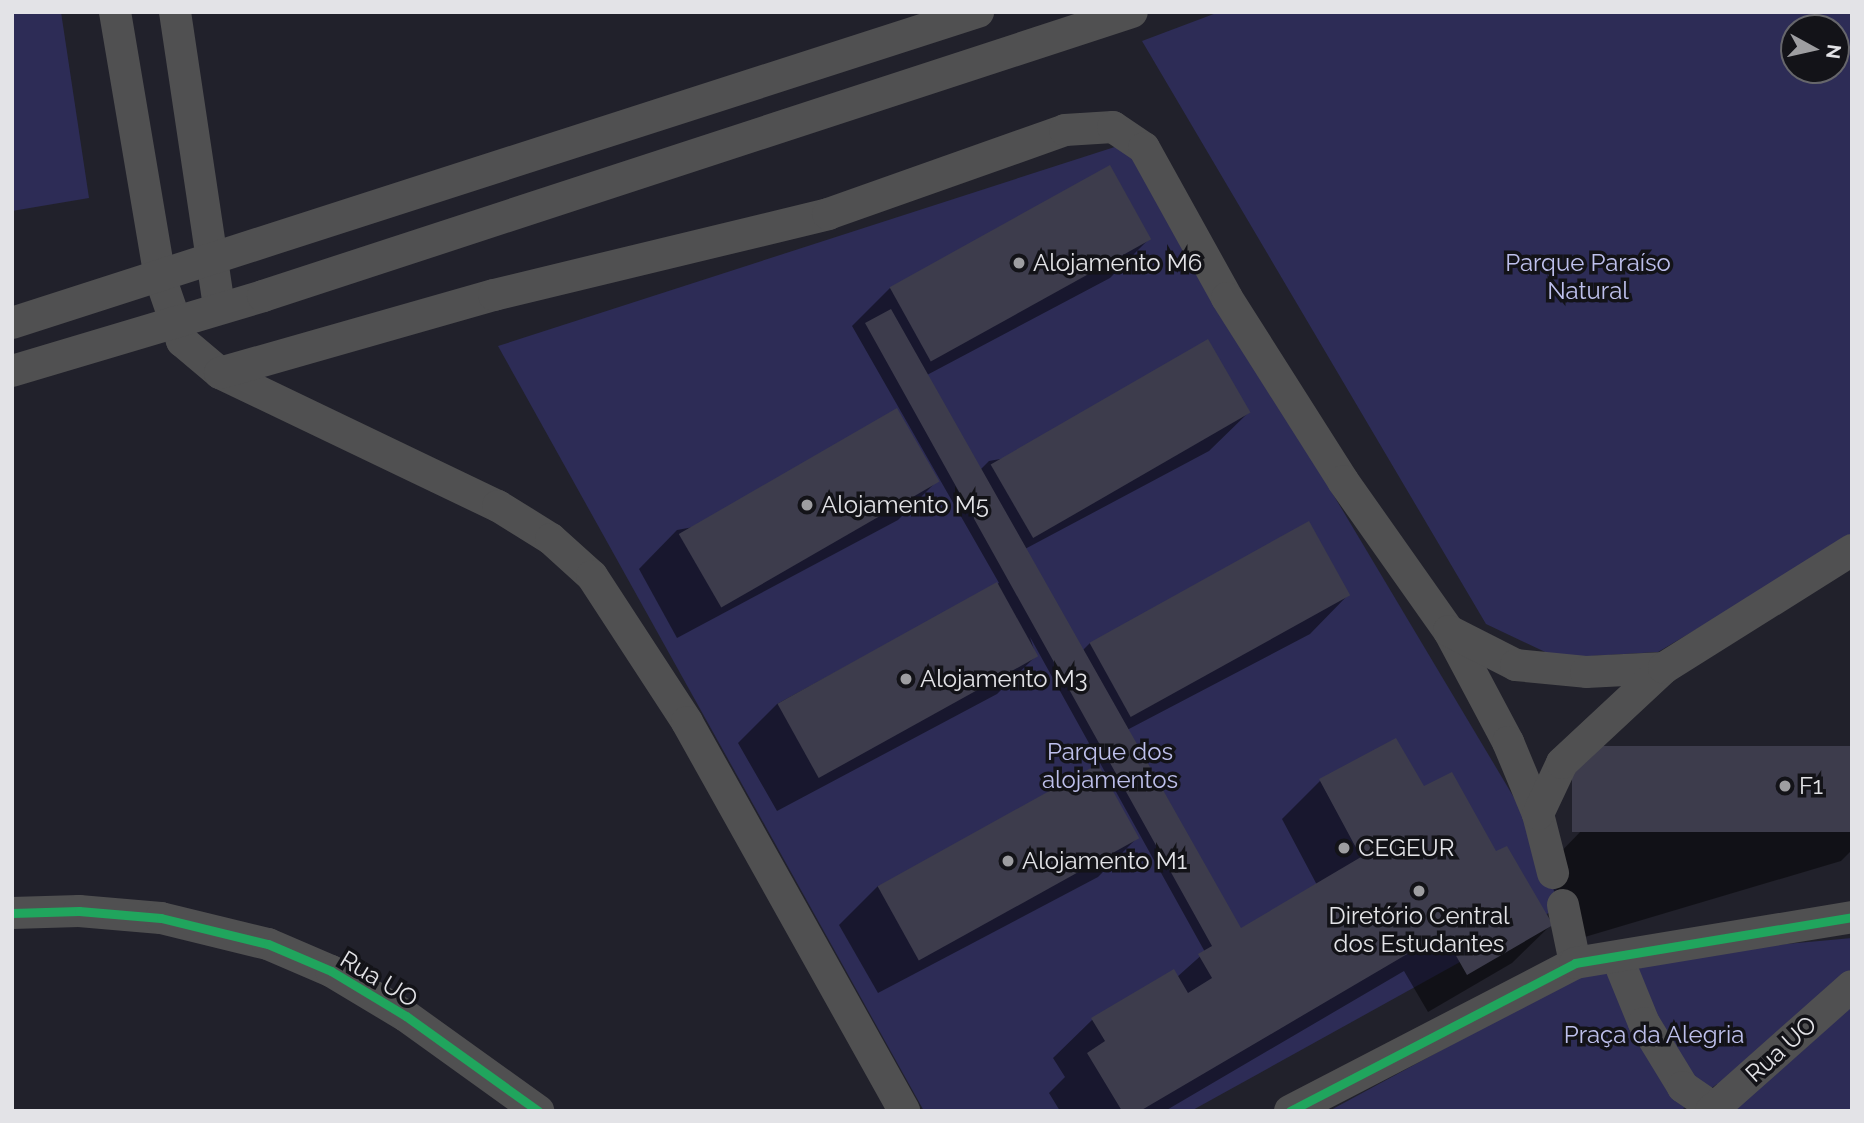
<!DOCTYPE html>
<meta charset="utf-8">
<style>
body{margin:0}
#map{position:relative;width:1864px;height:1123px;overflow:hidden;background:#1d1d20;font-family:Raleway,sans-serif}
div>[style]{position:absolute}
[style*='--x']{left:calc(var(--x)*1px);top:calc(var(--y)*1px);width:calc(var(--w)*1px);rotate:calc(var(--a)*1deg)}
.built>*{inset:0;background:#21212b}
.green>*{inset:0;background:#2d2c56}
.shadow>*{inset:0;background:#0007}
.building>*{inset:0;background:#3d3c4c;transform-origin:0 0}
.minor>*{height:32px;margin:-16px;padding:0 16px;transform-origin:16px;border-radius:16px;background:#505051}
.cycleway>*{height:9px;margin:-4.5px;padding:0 4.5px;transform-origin:4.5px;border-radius:4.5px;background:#20a55d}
.dots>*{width:19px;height:19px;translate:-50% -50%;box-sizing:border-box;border:4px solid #131318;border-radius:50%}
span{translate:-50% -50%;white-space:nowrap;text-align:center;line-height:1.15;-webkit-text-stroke:7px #131318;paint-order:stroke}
.poi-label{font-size:24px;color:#e3e3e7}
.left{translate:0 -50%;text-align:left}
.park-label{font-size:24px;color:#bec0ec}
.street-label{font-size:24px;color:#e3e3e7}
.frame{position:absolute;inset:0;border:14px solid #e3e3e7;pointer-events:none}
.north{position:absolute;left:1780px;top:14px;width:70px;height:70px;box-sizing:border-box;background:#131318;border:2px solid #66666b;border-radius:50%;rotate:98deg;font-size:19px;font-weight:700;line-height:28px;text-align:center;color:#e3e3e7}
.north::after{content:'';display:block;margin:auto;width:24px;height:32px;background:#9e9ea1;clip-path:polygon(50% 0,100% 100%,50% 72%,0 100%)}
</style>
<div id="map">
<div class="built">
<div style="clip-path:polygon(evenodd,12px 12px,1852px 12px,1852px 1111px,12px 1111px,12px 12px,1794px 28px,1836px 28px,1836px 70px,1794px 70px,1794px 28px)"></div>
</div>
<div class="green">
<div style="clip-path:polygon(12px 12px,61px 12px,89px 198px,12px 211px)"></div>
<div style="clip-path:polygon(evenodd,1219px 12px,1852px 12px,1852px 537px,1658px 652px,1558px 658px,1486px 624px,1142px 41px,1219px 12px,1794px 28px,1836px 28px,1836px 70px,1794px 70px,1794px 28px)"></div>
<div style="clip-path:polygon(1124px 144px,1528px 821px,1563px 905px,1191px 1111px,924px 1111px,498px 346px)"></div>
<div style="clip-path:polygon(1852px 938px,1852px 969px,1726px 1077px,1852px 988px,1852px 1111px,1739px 1111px,1717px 1084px,1680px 1111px,1329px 1111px,1580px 975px,1712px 951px)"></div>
</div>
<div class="shadow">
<div style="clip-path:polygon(1149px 239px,1110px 278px,927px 375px,980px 470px,989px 461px,1248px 413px,1209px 451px,1025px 549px,1082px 651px,1090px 643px,1348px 595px,1310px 634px,1127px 730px,1234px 933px,1317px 885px,1282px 819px,1320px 781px,1423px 789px,1495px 854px,1551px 925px,1512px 963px,1428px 1012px,1404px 971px,1165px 1111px,1060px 1111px,1049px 1093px,1065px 1077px,1053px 1058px,1092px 1020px,1173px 972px,1177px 977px,1205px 952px,1030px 637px,1036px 656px,997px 694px,777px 811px,738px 743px,777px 704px,999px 583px,852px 326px,890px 288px)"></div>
<div style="clip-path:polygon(936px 482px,898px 520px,677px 638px,639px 569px,677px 530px)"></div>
<div style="clip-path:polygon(1852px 748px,1852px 850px,1841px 861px,1568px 942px,1547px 866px,1585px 827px)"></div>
<div style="clip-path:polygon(1137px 838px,1098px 877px,878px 993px,839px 925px,878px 886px)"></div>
</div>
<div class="building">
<div style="left:1110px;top:165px;width:85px;height:252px;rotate:61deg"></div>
<div style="clip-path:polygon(891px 309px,1241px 928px,1361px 857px,1319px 779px,1396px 738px,1424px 786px,1452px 772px,1496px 851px,1507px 846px,1553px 925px,1467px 975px,1443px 933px,1140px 1111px,1122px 1111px,1087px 1053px,1105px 1041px,1091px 1018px,1174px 969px,1188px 993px,1212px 978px,1198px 954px,1212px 946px,865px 323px)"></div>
<div style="left:1208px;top:339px;width:85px;height:251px;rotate:60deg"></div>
<div style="left:897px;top:408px;width:85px;height:252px;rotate:60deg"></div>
<div style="left:1309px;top:521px;width:85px;height:251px;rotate:61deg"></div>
<div style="left:997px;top:582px;width:85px;height:251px;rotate:61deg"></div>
<div style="left:1852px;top:746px;width:86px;height:280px;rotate:90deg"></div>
<div style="left:1098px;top:764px;width:85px;height:252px;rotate:61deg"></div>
</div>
<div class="minor">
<div style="--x:115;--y:12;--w:269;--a:80.4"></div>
<div style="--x:160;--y:277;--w:68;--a:71"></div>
<div style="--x:182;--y:341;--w:50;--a:40.1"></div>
<div style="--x:220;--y:373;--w:308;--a:25.6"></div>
<div style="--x:498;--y:506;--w:62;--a:31.9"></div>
<div style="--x:551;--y:539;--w:55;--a:42.1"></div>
<div style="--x:592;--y:576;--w:174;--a:56.9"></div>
<div style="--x:687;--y:722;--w:445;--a:60.8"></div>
<div style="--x:175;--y:12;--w:298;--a:81.5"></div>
<div style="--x:12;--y:323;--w:1015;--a:-17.85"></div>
<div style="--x:12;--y:371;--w:262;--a:-16.6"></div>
<div style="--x:263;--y:296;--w:914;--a:-18.1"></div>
<div style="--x:220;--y:373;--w:285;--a:-15.9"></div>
<div style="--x:494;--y:295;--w:344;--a:-13.6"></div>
<div style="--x:828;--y:214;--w:251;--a:-19.5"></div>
<div style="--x:1065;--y:130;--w:48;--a:-3.6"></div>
<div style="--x:1113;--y:127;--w:37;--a:34"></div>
<div style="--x:1144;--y:148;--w:171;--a:61"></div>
<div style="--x:1227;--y:298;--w:217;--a:57.6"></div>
<div style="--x:1343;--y:481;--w:184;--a:54.8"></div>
<div style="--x:1449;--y:631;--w:126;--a:62"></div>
<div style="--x:1508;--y:742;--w:78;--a:67.4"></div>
<div style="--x:1538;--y:814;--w:61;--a:75.7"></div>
<div style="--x:1449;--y:631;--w:75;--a:26.9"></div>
<div style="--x:1516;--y:665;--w:70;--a:5.7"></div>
<div style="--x:1586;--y:672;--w:78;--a:-2.9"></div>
<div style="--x:1538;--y:814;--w:56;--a:-64.8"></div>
<div style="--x:1562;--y:763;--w:139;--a:-43"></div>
<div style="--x:1664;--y:668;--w:222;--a:-32.1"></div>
<div style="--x:1563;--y:905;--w:59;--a:78.3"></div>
<div style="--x:12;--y:913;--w:67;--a:-1.7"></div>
<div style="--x:79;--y:911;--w:82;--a:4.9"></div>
<div style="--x:161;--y:918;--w:110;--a:13.7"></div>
<div style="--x:268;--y:944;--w:69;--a:23.2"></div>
<div style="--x:331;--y:971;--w:87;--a:31"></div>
<div style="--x:406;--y:1016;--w:163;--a:35.7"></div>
<div style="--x:1617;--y:957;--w:71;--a:67.8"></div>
<div style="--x:1644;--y:1023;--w:75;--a:58.6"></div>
<div style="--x:1683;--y:1087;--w:42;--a:34.4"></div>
<div style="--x:1290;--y:1111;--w:321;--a:-27.4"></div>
<div style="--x:1575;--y:963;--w:281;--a:-9.4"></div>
<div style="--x:1711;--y:1111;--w:188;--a:-41.6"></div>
</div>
<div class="cycleway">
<div style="--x:12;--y:913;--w:67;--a:-1.7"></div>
<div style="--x:79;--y:911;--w:82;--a:4.9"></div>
<div style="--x:161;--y:918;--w:110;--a:13.7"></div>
<div style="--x:268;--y:944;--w:69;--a:23.2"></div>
<div style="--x:331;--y:971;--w:87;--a:31"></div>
<div style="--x:406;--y:1016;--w:163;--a:35.7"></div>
<div style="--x:1290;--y:1111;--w:321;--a:-27.4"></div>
<div style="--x:1575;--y:963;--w:281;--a:-9.4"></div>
</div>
<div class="dots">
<div style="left:1019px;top:263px;background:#9e9ea1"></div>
<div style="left:807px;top:505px;background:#9e9ea1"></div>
<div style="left:906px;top:679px;background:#9e9ea1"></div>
<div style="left:1785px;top:786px;background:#9e9ea1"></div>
<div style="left:1344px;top:848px;background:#9e9ea1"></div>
<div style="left:1008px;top:861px;background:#9e9ea1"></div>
<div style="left:1419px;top:891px;background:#9e9ea1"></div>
</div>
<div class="poi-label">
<span class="left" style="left:1033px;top:263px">Alojamento M6</span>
<span class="left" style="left:821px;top:505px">Alojamento M5</span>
<span class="left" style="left:920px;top:679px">Alojamento M3</span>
<span class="left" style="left:1799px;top:786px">F1</span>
<span class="left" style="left:1358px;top:848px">CEGEUR</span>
<span class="left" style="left:1022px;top:861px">Alojamento M1</span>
<span style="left:1419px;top:930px">Diretório Central<br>dos Estudantes</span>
</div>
<div class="park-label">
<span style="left:1588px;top:277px">Parque Paraíso<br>Natural</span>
<span style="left:1110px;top:766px">Parque dos<br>alojamentos</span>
<span style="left:1654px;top:1035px">Praça da Alegria</span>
</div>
<div class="street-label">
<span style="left:379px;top:979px;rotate:31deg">Rua UO</span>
<span style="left:1781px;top:1049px;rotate:-42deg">Rua UO</span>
</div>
<div class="frame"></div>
<div class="north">N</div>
</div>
